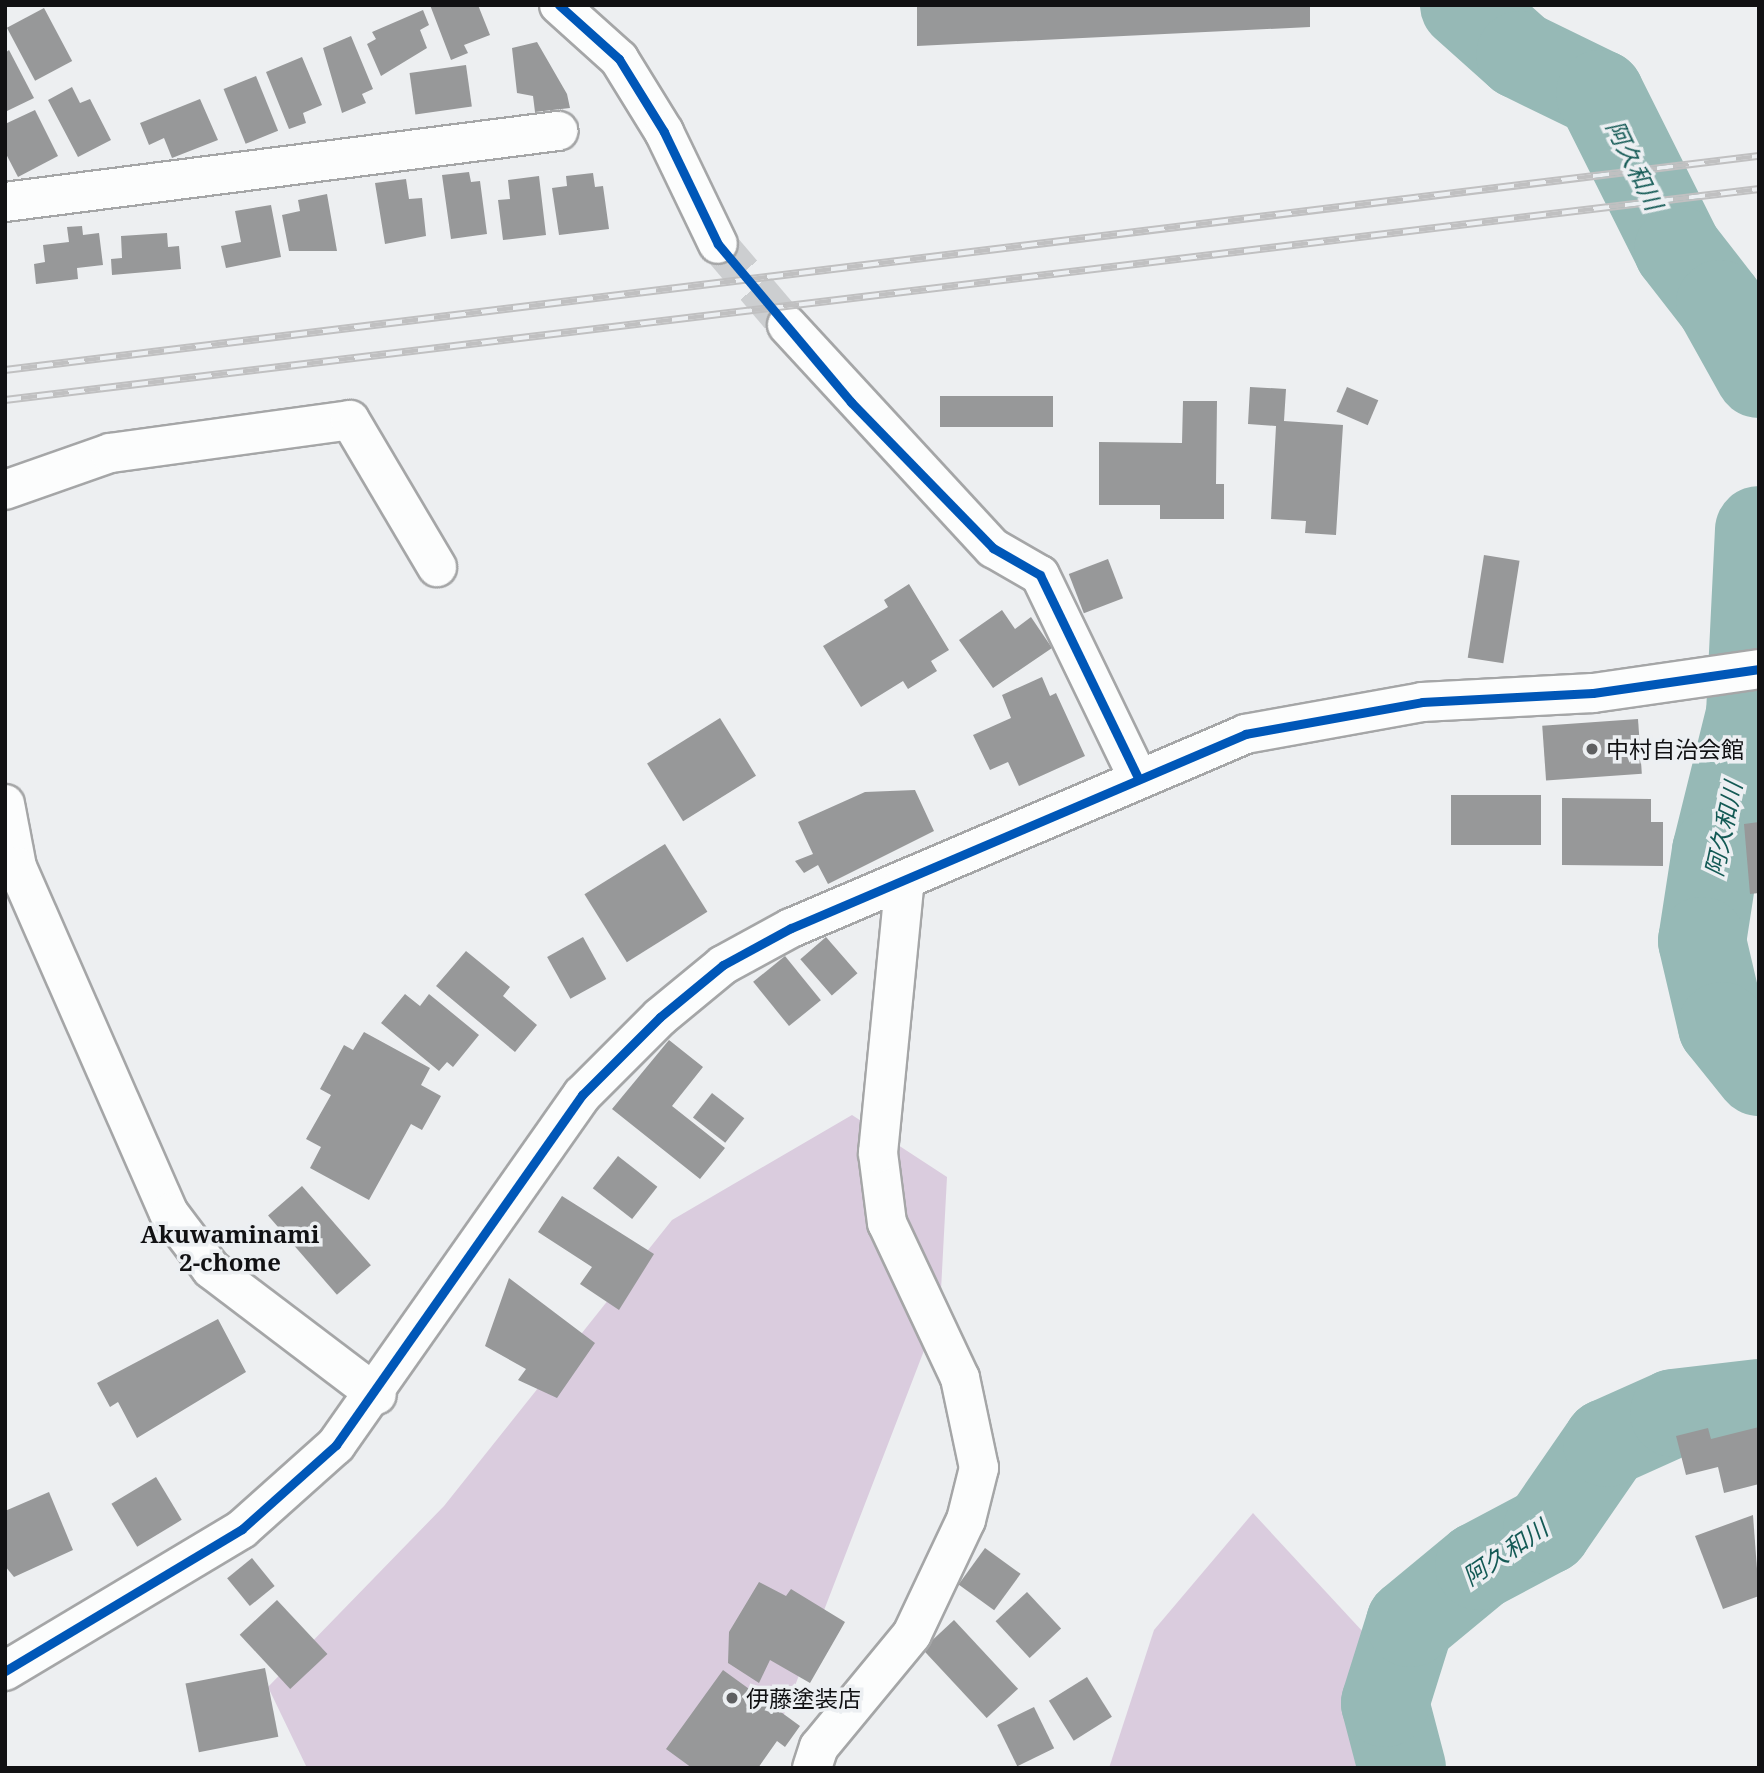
<!DOCTYPE html>
<meta charset="utf-8">
<style>
body{margin:0}
#map{position:relative;width:1764px;height:1773px;overflow:hidden;background:#edeff1;font-family:"Noto Serif","Noto Sans JP",serif}
div>[style]{position:absolute}
[style*='--x']{left:calc(var(--x)*1px);top:calc(var(--y)*1px);width:calc(var(--w)*1px);rotate:calc(var(--a)*1deg)}
.forest>*{inset:0;background:#daccde}
.river>*{height:88px;margin:-44px;padding:0 44px;transform-origin:44px;border-radius:44px;background:#96b9b6}
.building>*{inset:0;background:#979899;transform-origin:0 0}
.minor-tunnel>*{height:38px;margin-top:-19px;transform-origin:0;background:repeating-linear-gradient(90deg,#ccced0 0 38px,transparent 0 57px)}
.roads{filter:drop-shadow(2px 0 #a5a6a7) drop-shadow(-2px 0 #a5a6a7) drop-shadow(0 2px #a5a6a7) drop-shadow(0 -2px #a5a6a7)}
.minor>*{height:38px;margin:-19px;padding:0 19px;transform-origin:19px;border-radius:19px;background:#fcfdfd}
.rail>*{height:8px;margin-top:-4px;transform-origin:0;background:repeating-linear-gradient(90deg,#eceff2 0 16px,#c0c0c1 0 32px);box-sizing:border-box;border-block:2px solid #c0c0c1}
.cycleway>*{height:9px;margin:-4.5px;padding:0 4.5px;transform-origin:4.5px;border-radius:4.5px;background:#0057b8}
.dots>*{width:19px;height:19px;translate:-50% -50%;box-sizing:border-box;border:4px solid #eceff2;border-radius:50%}
span{translate:-50% -50%;white-space:nowrap;text-align:center;line-height:1.15;-webkit-text-stroke:7px #eceff2;paint-order:stroke}
.poi-label{font-size:23px;color:#111113}
.left{translate:0 -50%;text-align:left}
.water-label{font-size:24px;color:#145a55;font-style:italic}
.neighbourhood-label{font-size:24px;color:#111113;font-weight:700}
.frame{position:absolute;inset:0;border:7px solid #111113;pointer-events:none}
</style>
<div id="map">
<div class="forest">
<div style="clip-path:polygon(852px 1115px,947px 1177px,940px 1309px,776px 1735px,724px 1768px,307px 1768px,268px 1687px,444px 1506px,672px 1220px)"></div>
<div style="clip-path:polygon(1253px 1513px,1364px 1633px,1423px 1768px,1109px 1768px,1154px 1630px)"></div>
</div>
<div class="river">
<div style="--x:1464;--y:5;--w:75;--a:41.8"></div>
<div style="--x:1520;--y:55;--w:89;--a:26"></div>
<div style="--x:1600;--y:94;--w:174;--a:63.4"></div>
<div style="--x:1678;--y:250;--w:68;--a:52.1"></div>
<div style="--x:1720;--y:304;--w:80;--a:60.9"></div>
<div style="--x:1759;--y:530;--w:184;--a:92.8"></div>
<div style="--x:1750;--y:714;--w:141;--a:103.9"></div>
<div style="--x:1716;--y:851;--w:91;--a:98.8"></div>
<div style="--x:1702;--y:941;--w:87;--a:76.8"></div>
<div style="--x:1722;--y:1026;--w:59;--a:51.2"></div>
<div style="--x:1402;--y:1768;--w:67;--a:-104.7"></div>
<div style="--x:1385;--y:1703;--w:84;--a:-72.6"></div>
<div style="--x:1410;--y:1623;--w:89;--a:-39.6"></div>
<div style="--x:1479;--y:1566;--w:77;--a:-27.9"></div>
<div style="--x:1547;--y:1530;--w:106;--a:-55.4"></div>
<div style="--x:1607;--y:1443;--w:73;--a:-24.1"></div>
<div style="--x:1674;--y:1413;--w:86;--a:-6.7"></div>
</div>
<div class="building">
<div style="clip-path:polygon(430px 5px,478px 5px,490px 35px,464px 45px,468px 53px,451px 60px)"></div>
<div style="clip-path:polygon(917px 5px,1310px 5px,1310px 27px,917px 46px)"></div>
<div style="left:44px;top:8px;width:60px;height:42px;rotate:62deg"></div>
<div style="clip-path:polygon(423px 10px,429px 25px,420px 30px,427px 48px,381px 76px,367px 44px,376px 39px,372px 32px)"></div>
<div style="clip-path:polygon(351px 36px,373px 89px,362px 94px,366px 103px,342px 113px,323px 48px)"></div>
<div style="clip-path:polygon(537px 42px,567px 94px,570px 108px,535px 112px,533px 96px,517px 93px,512px 48px)"></div>
<div style="clip-path:polygon(9px 50px,34px 98px,7px 111px,5px 53px)"></div>
<div style="clip-path:polygon(302px 57px,322px 105px,303px 113px,306px 123px,289px 129px,266px 72px)"></div>
<div style="left:466px;top:65px;width:42px;height:57px;rotate:82deg"></div>
<div style="left:256px;top:76px;width:59px;height:35px;rotate:68deg"></div>
<div style="clip-path:polygon(72px 87px,80px 103px,90px 99px,111px 140px,78px 157px,48px 100px)"></div>
<div style="clip-path:polygon(200px 99px,218px 140px,172px 158px,164px 138px,149px 145px,140px 123px)"></div>
<div style="clip-path:polygon(35px 110px,58px 156px,18px 177px,5px 152px,5px 124px)"></div>
<div style="clip-path:polygon(469px 172px,471px 182px,480px 181px,487px 234px,451px 239px,442px 175px)"></div>
<div style="clip-path:polygon(593px 173px,595px 187px,603px 186px,609px 229px,559px 235px,552px 188px,567px 186px,566px 176px)"></div>
<div style="clip-path:polygon(539px 176px,546px 235px,503px 240px,498px 200px,510px 199px,508px 180px)"></div>
<div style="clip-path:polygon(406px 179px,409px 199px,422px 198px,426px 236px,385px 244px,375px 183px)"></div>
<div style="clip-path:polygon(327px 194px,337px 251px,289px 251px,282px 215px,300px 211px,298px 200px)"></div>
<div style="clip-path:polygon(271px 205px,281px 257px,226px 268px,221px 246px,241px 242px,235px 211px)"></div>
<div style="clip-path:polygon(82px 226px,83px 235px,99px 233px,103px 265px,77px 268px,78px 279px,36px 284px,34px 264px,45px 262px,43px 245px,69px 242px,67px 227px)"></div>
<div style="clip-path:polygon(167px 233px,168px 247px,179px 246px,181px 269px,112px 275px,111px 259px,122px 258px,121px 236px)"></div>
<div style="clip-path:polygon(1250px 387px,1286px 389px,1284px 421px,1343px 425px,1336px 535px,1305px 533px,1306px 521px,1271px 519px,1276px 426px,1248px 424px)"></div>
<div style="left:1347px;top:387px;width:34px;height:27px;rotate:23deg"></div>
<div style="left:1053px;top:396px;width:31px;height:113px;rotate:90deg"></div>
<div style="clip-path:polygon(1183px 401px,1217px 401px,1216px 484px,1224px 484px,1224px 519px,1160px 519px,1160px 505px,1099px 505px,1099px 442px,1182px 443px)"></div>
<div style="left:1484px;top:555px;width:36px;height:104px;rotate:9deg"></div>
<div style="left:1108px;top:559px;width:42px;height:42px;rotate:69deg"></div>
<div style="clip-path:polygon(909px 584px,949px 650px,931px 661px,937px 671px,908px 689px,903px 681px,861px 707px,823px 646px,888px 607px,884px 600px)"></div>
<div style="clip-path:polygon(1002px 610px,1015px 629px,1031px 617px,1052px 648px,993px 688px,959px 640px)"></div>
<div style="clip-path:polygon(1042px 677px,1050px 696px,1056px 693px,1085px 756px,1019px 786px,1008px 762px,990px 770px,973px 735px,1011px 718px,1002px 695px)"></div>
<div style="left:720px;top:718px;width:68px;height:86px;rotate:58deg"></div>
<div style="left:1638px;top:719px;width:55px;height:96px;rotate:86deg"></div>
<div style="clip-path:polygon(915px 790px,934px 831px,828px 884px,818px 865px,804px 873px,795px 861px,813px 854px,798px 822px,865px 792px)"></div>
<div style="left:1451px;top:795px;width:90px;height:50px"></div>
<div style="clip-path:polygon(1562px 798px,1651px 799px,1651px 822px,1663px 822px,1663px 866px,1562px 865px)"></div>
<div style="clip-path:polygon(1759px 822px,1759px 893px,1750px 894px,1744px 824px)"></div>
<div style="left:665px;top:844px;width:80px;height:95px;rotate:58deg"></div>
<div style="left:583px;top:937px;width:48px;height:41px;rotate:61deg"></div>
<div style="left:826px;top:937px;width:48px;height:34px;rotate:49deg"></div>
<div style="clip-path:polygon(466px 951px,510px 987px,503px 996px,537px 1025px,515px 1052px,436px 986px)"></div>
<div style="left:785px;top:956px;width:57px;height:41px;rotate:51deg"></div>
<div style="clip-path:polygon(405px 994px,420px 1006px,429px 994px,479px 1035px,453px 1067px,447px 1062px,439px 1071px,381px 1023px)"></div>
<div style="clip-path:polygon(364px 1032px,430px 1068px,421px 1085px,441px 1096px,422px 1130px,411px 1124px,369px 1200px,310px 1168px,321px 1147px,306px 1139px,331px 1095px,320px 1089px,344px 1045px,353px 1050px)"></div>
<div style="clip-path:polygon(669px 1040px,703px 1067px,672px 1106px,725px 1148px,700px 1179px,612px 1109px)"></div>
<div style="left:712px;top:1093px;width:41px;height:31px;rotate:38deg"></div>
<div style="left:618px;top:1156px;width:50px;height:41px;rotate:38deg"></div>
<div style="left:302px;top:1186px;width:105px;height:45px;rotate:49deg"></div>
<div style="clip-path:polygon(562px 1196px,654px 1254px,619px 1310px,580px 1284px,592px 1267px,538px 1232px)"></div>
<div style="clip-path:polygon(509px 1278px,595px 1343px,557px 1398px,518px 1380px,526px 1369px,485px 1346px)"></div>
<div style="clip-path:polygon(218px 1319px,246px 1372px,137px 1438px,118px 1402px,110px 1407px,97px 1383px)"></div>
<div style="clip-path:polygon(1759px 1427px,1759px 1484px,1724px 1493px,1718px 1467px,1686px 1475px,1676px 1436px,1708px 1428px,1711px 1439px)"></div>
<div style="left:156px;top:1477px;width:50px;height:52px;rotate:59deg"></div>
<div style="clip-path:polygon(49px 1492px,73px 1550px,14px 1577px,5px 1566px,5px 1511px)"></div>
<div style="clip-path:polygon(1753px 1515px,1759px 1596px,1723px 1609px,1695px 1536px)"></div>
<div style="left:985px;top:1548px;width:44px;height:45px;rotate:36deg"></div>
<div style="left:252px;top:1558px;width:36px;height:32px;rotate:51deg"></div>
<div style="clip-path:polygon(759px 1582px,786px 1596px,791px 1589px,845px 1622px,810px 1683px,770px 1660px,759px 1683px,728px 1663px,729px 1632px)"></div>
<div style="left:1027px;top:1592px;width:50px;height:43px;rotate:47deg"></div>
<div style="left:277px;top:1600px;width:74px;height:51px;rotate:47deg"></div>
<div style="left:954px;top:1620px;width:94px;height:43px;rotate:47deg"></div>
<div style="left:265px;top:1668px;width:70px;height:81px;rotate:79deg"></div>
<div style="clip-path:polygon(723px 1670px,800px 1726px,785px 1747px,777px 1741px,758px 1768px,692px 1768px,666px 1749px)"></div>
<div style="left:1087px;top:1677px;width:47px;height:45px;rotate:58deg"></div>
<div style="left:1034px;top:1707px;width:46px;height:41px;rotate:64deg"></div>
</div>
<div class="minor-tunnel">
<div style="--x:718;--y:244;--w:106;--a:49.6"></div>
</div>
<div class="roads">
<div class="minor">
<div style="--x:559;--y:5;--w:81;--a:42"></div>
<div style="--x:619;--y:59;--w:86;--a:58.3"></div>
<div style="--x:664;--y:132;--w:124;--a:64.3"></div>
<div style="--x:5;--y:202;--w:558;--a:-7.32"></div>
<div style="--x:787;--y:325;--w:304;--a:47.3"></div>
<div style="--x:993;--y:548;--w:54;--a:29.9"></div>
<div style="--x:1040;--y:575;--w:223;--a:64.2"></div>
<div style="--x:5;--y:490;--w:111;--a:-19.4"></div>
<div style="--x:110;--y:453;--w:242;--a:-7.8"></div>
<div style="--x:350;--y:420;--w:171;--a:59.4"></div>
<div style="--x:5;--y:804;--w:64;--a:79.2"></div>
<div style="--x:17;--y:867;--w:378;--a:66.3"></div>
<div style="--x:169;--y:1213;--w:70;--a:53.1"></div>
<div style="--x:211;--y:1269;--w:208;--a:37.2"></div>
<div style="--x:5;--y:1671;--w:276;--a:-30.9"></div>
<div style="--x:242;--y:1529;--w:126;--a:-41.8"></div>
<div style="--x:336;--y:1445;--w:428;--a:-54.9"></div>
<div style="--x:582;--y:1095;--w:110;--a:-45"></div>
<div style="--x:660;--y:1017;--w:82;--a:-39.5"></div>
<div style="--x:723;--y:965;--w:77;--a:-28.6"></div>
<div style="--x:791;--y:928;--w:494;--a:-23.1"></div>
<div style="--x:1245;--y:734;--w:180;--a:-10.2"></div>
<div style="--x:1422;--y:702;--w:171;--a:-3"></div>
<div style="--x:1593;--y:693;--w:168;--a:-8.2"></div>
<div style="--x:812;--y:1768;--w:22;--a:-72"></div>
<div style="--x:819;--y:1747;--w:146;--a:-50.5"></div>
<div style="--x:912;--y:1634;--w:126;--a:-64.7"></div>
<div style="--x:966;--y:1520;--w:54;--a:-76"></div>
<div style="--x:979;--y:1468;--w:92;--a:-101.9"></div>
<div style="--x:960;--y:1378;--w:171;--a:-115.2"></div>
<div style="--x:887;--y:1223;--w:71;--a:-97.3"></div>
<div style="--x:878;--y:1153;--w:274;--a:-84.4"></div>
</div>
</div>
<div class="rail">
<div style="--x:5;--y:370;--w:1767;--a:-6.96"></div>
<div style="--x:5;--y:400;--w:1767;--a:-6.86"></div>
</div>
<div class="cycleway">
<div style="--x:559;--y:5;--w:81;--a:42"></div>
<div style="--x:619;--y:59;--w:86;--a:58.3"></div>
<div style="--x:664;--y:132;--w:124;--a:64.3"></div>
<div style="--x:718;--y:244;--w:207;--a:49.9"></div>
<div style="--x:851;--y:402;--w:204;--a:45.8"></div>
<div style="--x:993;--y:548;--w:54;--a:29.9"></div>
<div style="--x:1040;--y:575;--w:223;--a:64.2"></div>
<div style="--x:5;--y:1671;--w:276;--a:-30.9"></div>
<div style="--x:242;--y:1529;--w:126;--a:-41.8"></div>
<div style="--x:336;--y:1445;--w:428;--a:-54.9"></div>
<div style="--x:582;--y:1095;--w:110;--a:-45"></div>
<div style="--x:660;--y:1017;--w:82;--a:-39.5"></div>
<div style="--x:723;--y:965;--w:77;--a:-28.6"></div>
<div style="--x:791;--y:928;--w:494;--a:-23.1"></div>
<div style="--x:1245;--y:734;--w:180;--a:-10.2"></div>
<div style="--x:1422;--y:702;--w:171;--a:-3"></div>
<div style="--x:1593;--y:693;--w:168;--a:-8.2"></div>
</div>
<div class="dots">
<div style="left:1592px;top:749px;background:#5e5f61"></div>
<div style="left:732px;top:1698px;background:#5e5f61"></div>
</div>
<div class="poi-label">
<span class="left" style="left:1606px;top:749px">中村自治会館</span>
<span class="left" style="left:746px;top:1698px">伊藤塗装店</span>
</div>
<div class="water-label">
<span style="left:1635px;top:165px;rotate:64deg">阿久和川</span>
<span style="left:1723px;top:829px;rotate:-78deg">阿久和川</span>
<span style="left:1505px;top:1552px;rotate:-34deg">阿久和川</span>
</div>
<div class="neighbourhood-label">
<span style="left:230px;top:1248px">Akuwaminami<br>2-chome</span>
</div>
<div class="frame"></div>
</div>
